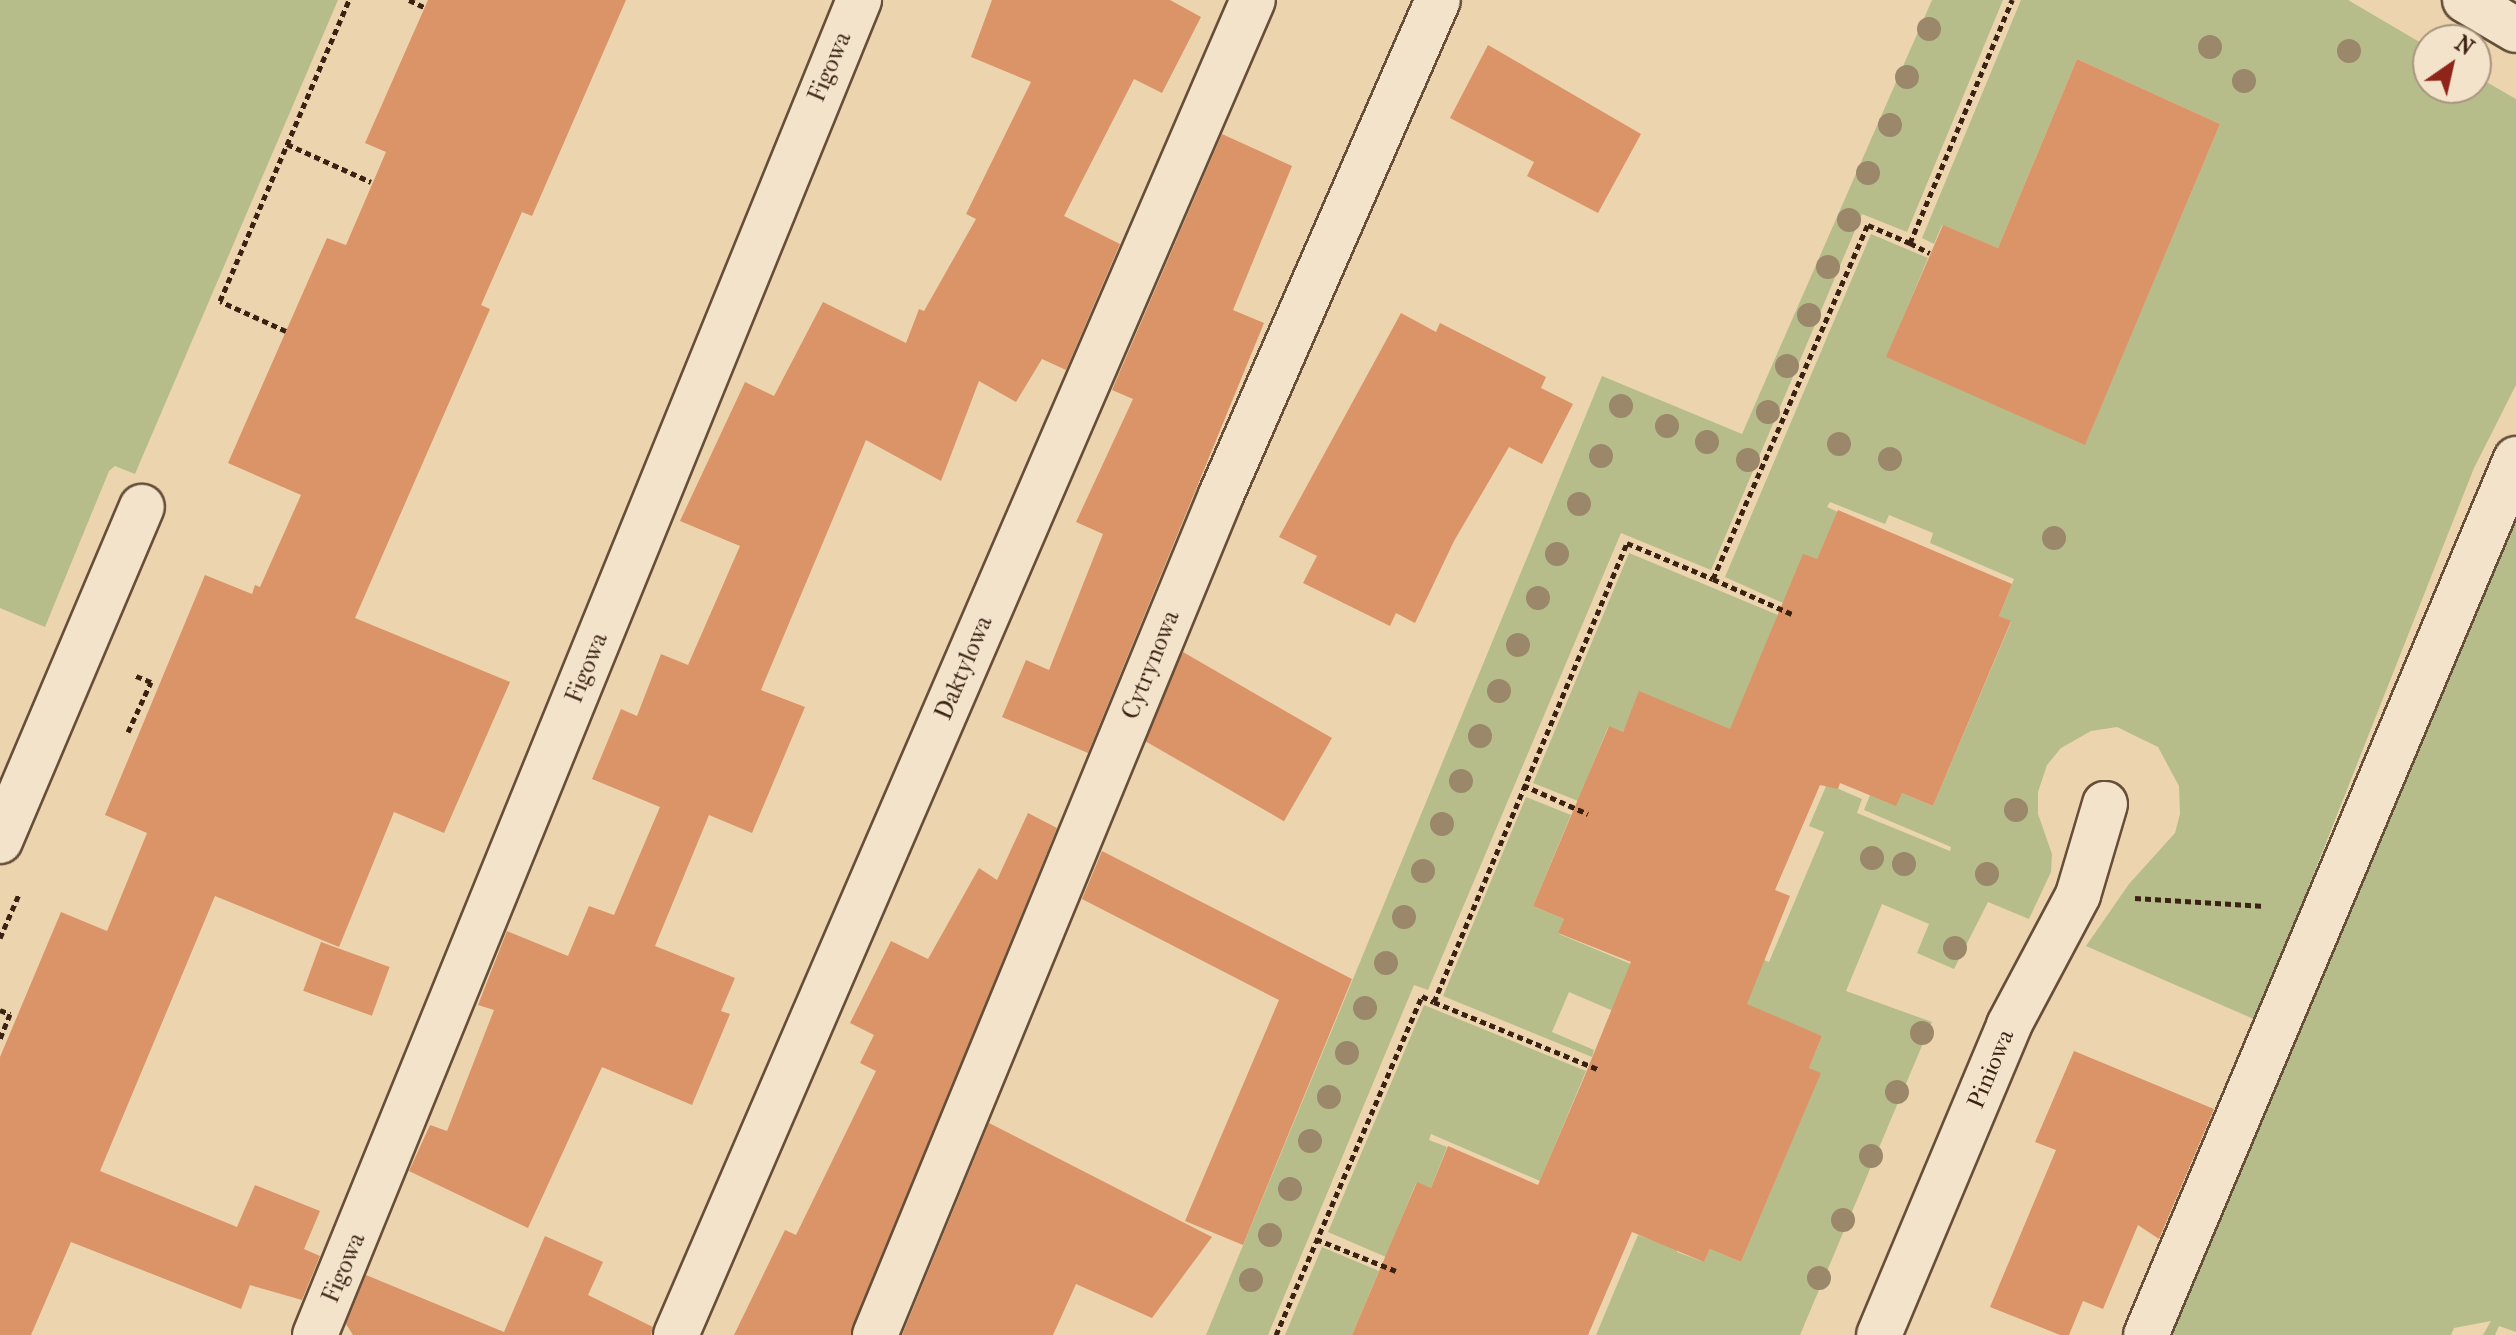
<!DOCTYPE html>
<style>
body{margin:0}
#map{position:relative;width:2516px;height:1335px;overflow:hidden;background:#ebd4ae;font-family:"IM FELL French Canon",serif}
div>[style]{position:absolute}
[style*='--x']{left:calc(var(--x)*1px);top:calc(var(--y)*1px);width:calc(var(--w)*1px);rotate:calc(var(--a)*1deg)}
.green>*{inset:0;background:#b6bd8b}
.building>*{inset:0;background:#db9468;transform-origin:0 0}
.path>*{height:5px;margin-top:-2.5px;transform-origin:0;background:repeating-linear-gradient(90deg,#3b2112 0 6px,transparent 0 10px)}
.roads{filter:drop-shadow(2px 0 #674e39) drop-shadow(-2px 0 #674e39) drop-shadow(0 2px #674e39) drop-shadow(0 -2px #674e39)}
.minor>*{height:44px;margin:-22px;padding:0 22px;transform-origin:22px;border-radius:22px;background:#f2e3ca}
.trees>*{width:24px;height:24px;margin:-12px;border-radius:50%;background:#9b8769}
span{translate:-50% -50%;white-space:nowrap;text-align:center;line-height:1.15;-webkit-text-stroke:7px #f2e3ca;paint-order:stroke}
.street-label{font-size:24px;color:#3b2112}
.north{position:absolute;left:2412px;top:24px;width:80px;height:80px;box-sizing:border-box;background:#f2e3ca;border:2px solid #a99580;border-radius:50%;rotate:34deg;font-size:22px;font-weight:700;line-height:32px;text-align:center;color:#3b2112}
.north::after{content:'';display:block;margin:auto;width:28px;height:36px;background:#8f2418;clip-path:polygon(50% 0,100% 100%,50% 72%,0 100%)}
</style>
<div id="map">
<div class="green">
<div style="clip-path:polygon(0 0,338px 0,135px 474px,115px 466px,109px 471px,45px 627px,0 608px)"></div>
<div style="clip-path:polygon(1932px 0,2003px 0,1907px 232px,1862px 214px,1711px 570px,1621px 533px,1428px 990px,1414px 985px,1268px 1335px,1206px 1335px,1602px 376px,1742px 434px)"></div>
<div style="clip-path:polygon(2021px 0,2348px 0,2428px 47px,2428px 88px,2476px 88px,2476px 76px,2516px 99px,2516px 385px,2474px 468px,2256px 1020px,2086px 946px,2129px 884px,2175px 833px,2180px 814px,2179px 786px,2158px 747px,2117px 727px,2091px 731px,2061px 748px,2047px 765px,2038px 792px,2038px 814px,2052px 854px,2051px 872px,2029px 919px,1988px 902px,1954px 969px,1917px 953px,1929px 924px,1882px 904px,1846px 991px,1932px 1022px,1800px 1335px,1596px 1335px,1638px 1235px,1649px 1239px,1655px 1226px,1682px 1237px,1677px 1252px,1704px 1262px,1710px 1249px,1741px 1262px,1820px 1074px,1809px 1068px,1822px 1036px,1729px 1001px,1749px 954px,1769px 962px,1824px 832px,1809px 826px,1827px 784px,1862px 799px,1857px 813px,1950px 851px,1951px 847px,1864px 810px,1870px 795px,1902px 793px,1933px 806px,2011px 622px,1999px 616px,2014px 579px,1930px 543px,1933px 533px,1889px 515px,1885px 524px,1830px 502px,1827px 507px,1838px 512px,1817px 559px,1783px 603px,1725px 577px,1871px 234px,1928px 258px,1887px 357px,2085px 444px,2220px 124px,2077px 59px,1998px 248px,1942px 225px,1934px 244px,1922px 238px)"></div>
<div style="clip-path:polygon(2516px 518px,2516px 1332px,2499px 1326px,2495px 1335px,2483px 1335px,2491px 1321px,2454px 1328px,2451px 1335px,2166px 1335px)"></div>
<div style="clip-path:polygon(1629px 553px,1778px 615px,1729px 733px,1640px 692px,1623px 732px,1608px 727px,1578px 801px,1533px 783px)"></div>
<div style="clip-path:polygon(1526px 797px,1571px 815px,1533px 906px,1564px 919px,1559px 934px,1631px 964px,1625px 1016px,1569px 992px,1552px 1032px,1594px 1050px,1592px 1057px,1443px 996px)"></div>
<div style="clip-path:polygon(1424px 1005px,1586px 1071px,1540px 1181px,1431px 1134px,1429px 1140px,1447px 1147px,1431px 1188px,1416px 1183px,1386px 1257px,1328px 1232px)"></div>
<div style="clip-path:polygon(1322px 1247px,1379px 1271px,1352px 1335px,1285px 1335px)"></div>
</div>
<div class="building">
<div style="clip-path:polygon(428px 0,626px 0,532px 216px,522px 212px,481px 305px,490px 309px,355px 618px,510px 682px,444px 833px,394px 812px,339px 947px,215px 896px,100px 1171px,237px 1227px,255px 1185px,320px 1211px,304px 1249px,320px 1256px,302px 1300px,250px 1285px,241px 1309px,71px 1242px,31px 1335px,0 1335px,0 1057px,61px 912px,107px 931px,147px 833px,105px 815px,205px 575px,252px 594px,255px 585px,260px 587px,301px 495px,228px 463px,327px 238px,346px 245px,386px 152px,365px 143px)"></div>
<div style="clip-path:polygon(992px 0,1170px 0,1201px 17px,1162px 93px,1134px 79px,1064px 216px,1120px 244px,1066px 370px,1042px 359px,1016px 402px,979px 381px,941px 481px,866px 440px,761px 690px,805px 707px,752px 833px,709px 815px,655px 946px,735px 978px,721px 1011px,730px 1014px,692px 1105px,602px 1067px,528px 1228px,409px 1171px,430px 1125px,447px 1131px,494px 1010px,478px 1005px,507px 931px,568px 956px,589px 906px,614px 915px,660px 807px,592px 779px,621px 709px,637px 716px,661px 654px,688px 665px,740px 546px,680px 521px,745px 382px,774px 396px,823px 302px,906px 343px,919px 309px,924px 311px,976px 219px,966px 214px,1031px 82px,971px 57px)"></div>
<div style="clip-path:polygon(1488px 45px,1641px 134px,1598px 213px,1527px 176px,1534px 162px,1450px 118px)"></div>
<div style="clip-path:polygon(2077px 59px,2220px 124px,2085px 445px,1886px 357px,1943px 225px,1998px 248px)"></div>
<div style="clip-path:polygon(1222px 134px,1292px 166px,1233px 310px,1264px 323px,1088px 753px,1002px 717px,1026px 660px,1049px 670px,1103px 534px,1076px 522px,1133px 399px,1112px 390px)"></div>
<div style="clip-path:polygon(1401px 313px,1436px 332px,1440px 323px,1546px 377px,1541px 388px,1573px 404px,1542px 464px,1509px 447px,1454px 541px,1415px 623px,1396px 613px,1390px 626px,1303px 583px,1317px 556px,1279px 537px)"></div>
<div style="clip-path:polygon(1838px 510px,2012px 584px,1999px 616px,2011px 621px,1933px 806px,1902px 793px,1896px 806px,1840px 783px,1838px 789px,1820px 785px,1775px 890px,1790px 896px,1747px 1004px,1822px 1036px,1809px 1068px,1821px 1073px,1741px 1262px,1710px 1249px,1704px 1262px,1632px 1232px,1588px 1335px,1352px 1335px,1417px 1182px,1431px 1188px,1448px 1146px,1538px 1185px,1583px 1080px,1631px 962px,1558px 933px,1564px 919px,1533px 906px,1609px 726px,1623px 732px,1639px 691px,1730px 729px,1803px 554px,1817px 559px)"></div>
<div style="left:1183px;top:652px;width:172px;height:96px;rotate:30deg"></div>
<div style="clip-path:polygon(1028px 813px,1057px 828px,851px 1335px,734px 1335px,785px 1230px,796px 1235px,876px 1071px,860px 1063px,874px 1035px,850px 1023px,891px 941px,928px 959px,979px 868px,997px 880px)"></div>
<div style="clip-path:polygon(1102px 851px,1352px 979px,1243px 1245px,1185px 1221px,1279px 1000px,1082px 899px)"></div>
<div style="left:321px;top:942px;width:73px;height:52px;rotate:20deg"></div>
<div style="clip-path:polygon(2074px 1051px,2214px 1109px,2159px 1239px,2138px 1225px,2103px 1309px,2083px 1301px,2069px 1335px,2060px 1335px,1990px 1307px,2056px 1150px,2035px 1142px)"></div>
<div style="clip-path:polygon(989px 1123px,1212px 1237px,1152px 1318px,1076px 1284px,1053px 1335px,902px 1335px)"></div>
<div style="clip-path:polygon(545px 1236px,603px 1262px,588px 1295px,653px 1327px,651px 1335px,353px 1335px,346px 1324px,366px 1275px,504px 1332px)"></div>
</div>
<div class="path">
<div style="--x:409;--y:0;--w:17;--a:25"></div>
<div style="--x:287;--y:144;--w:92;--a:24.3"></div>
<div style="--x:1910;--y:243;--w:22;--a:27"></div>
<div style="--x:286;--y:331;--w:72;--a:-155.6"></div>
<div style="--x:220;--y:301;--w:327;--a:-66.8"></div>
<div style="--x:1713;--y:579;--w:86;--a:23.9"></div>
<div style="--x:128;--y:732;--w:55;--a:-65.3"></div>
<div style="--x:151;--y:682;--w:18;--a:-158"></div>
<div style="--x:1523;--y:785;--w:71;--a:24"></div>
<div style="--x:2135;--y:898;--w:130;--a:3.5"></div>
<div style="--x:0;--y:938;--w:48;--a:-66.6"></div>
<div style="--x:1434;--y:1002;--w:179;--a:22.3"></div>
<div style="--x:0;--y:1010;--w:11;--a:22"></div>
<div style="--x:10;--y:1014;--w:27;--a:112"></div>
<div style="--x:1316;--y:1239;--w:86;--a:21.8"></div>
<div style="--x:1276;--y:1335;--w:369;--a:-66.7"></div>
<div style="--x:1422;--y:996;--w:13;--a:27"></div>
<div style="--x:1434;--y:1002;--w:498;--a:-67.2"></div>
<div style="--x:1627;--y:543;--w:93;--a:22.7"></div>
<div style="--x:1713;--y:579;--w:386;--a:-66.4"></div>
<div style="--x:1868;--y:225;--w:46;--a:23.2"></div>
<div style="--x:1910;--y:243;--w:264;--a:-67.2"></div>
</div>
<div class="roads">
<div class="minor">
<div style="--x:2465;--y:0;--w:59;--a:30.5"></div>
<div style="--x:0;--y:841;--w:363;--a:-67"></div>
<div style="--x:315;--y:1335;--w:1442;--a:-67.83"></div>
<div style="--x:676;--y:1335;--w:1454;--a:-66.63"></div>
<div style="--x:875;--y:1335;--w:908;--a:-67.61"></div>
<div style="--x:1221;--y:495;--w:540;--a:-66.33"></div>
<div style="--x:1879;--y:1335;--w:336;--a:-67.2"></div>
<div style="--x:2009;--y:1025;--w:147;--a:-62"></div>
<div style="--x:2078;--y:895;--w:95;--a:-73.5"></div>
<div style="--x:2146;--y:1335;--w:951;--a:-67.1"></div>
</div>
</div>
<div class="trees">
<div style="left:1929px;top:29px"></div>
<div style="left:2210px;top:47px"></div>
<div style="left:2349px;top:51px"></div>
<div style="left:1907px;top:77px"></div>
<div style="left:2244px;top:81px"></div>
<div style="left:1890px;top:125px"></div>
<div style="left:1868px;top:173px"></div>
<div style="left:1849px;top:220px"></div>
<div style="left:1828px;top:267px"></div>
<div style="left:1809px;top:315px"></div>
<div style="left:1787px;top:366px"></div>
<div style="left:1621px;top:406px"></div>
<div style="left:1768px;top:412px"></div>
<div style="left:1667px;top:426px"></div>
<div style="left:1707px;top:442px"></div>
<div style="left:1839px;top:444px"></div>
<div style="left:1601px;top:456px"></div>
<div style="left:1890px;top:459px"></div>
<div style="left:1748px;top:460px"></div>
<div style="left:1579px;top:504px"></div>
<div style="left:2054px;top:538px"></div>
<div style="left:1557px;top:554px"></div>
<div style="left:1538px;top:598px"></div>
<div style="left:1518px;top:645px"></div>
<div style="left:1499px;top:691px"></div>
<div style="left:1480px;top:736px"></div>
<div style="left:1461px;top:781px"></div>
<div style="left:2016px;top:810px"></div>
<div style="left:1442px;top:824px"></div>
<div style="left:1872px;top:858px"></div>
<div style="left:1904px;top:864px"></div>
<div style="left:1423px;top:871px"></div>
<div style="left:1987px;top:874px"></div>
<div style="left:1404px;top:917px"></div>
<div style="left:1955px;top:948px"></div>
<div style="left:1386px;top:963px"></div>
<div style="left:1365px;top:1008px"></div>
<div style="left:1922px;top:1033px"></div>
<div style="left:1347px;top:1053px"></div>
<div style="left:1897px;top:1092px"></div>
<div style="left:1329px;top:1097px"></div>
<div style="left:1310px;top:1141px"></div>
<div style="left:1871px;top:1156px"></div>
<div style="left:1290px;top:1189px"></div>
<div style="left:1843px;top:1220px"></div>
<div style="left:1270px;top:1235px"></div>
<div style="left:1819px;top:1278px"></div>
<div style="left:1251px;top:1280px"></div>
</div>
<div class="street-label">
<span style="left:830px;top:67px;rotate:-67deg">Figowa</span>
<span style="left:1151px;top:665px;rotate:-68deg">Cytrynowa</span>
<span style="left:587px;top:668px;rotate:-68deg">Figowa</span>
<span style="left:964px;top:668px;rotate:-67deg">Daktylowa</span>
<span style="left:1991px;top:1069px;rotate:-67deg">Piniowa</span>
<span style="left:344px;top:1268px;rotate:-67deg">Figowa</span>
</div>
<div class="north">N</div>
</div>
